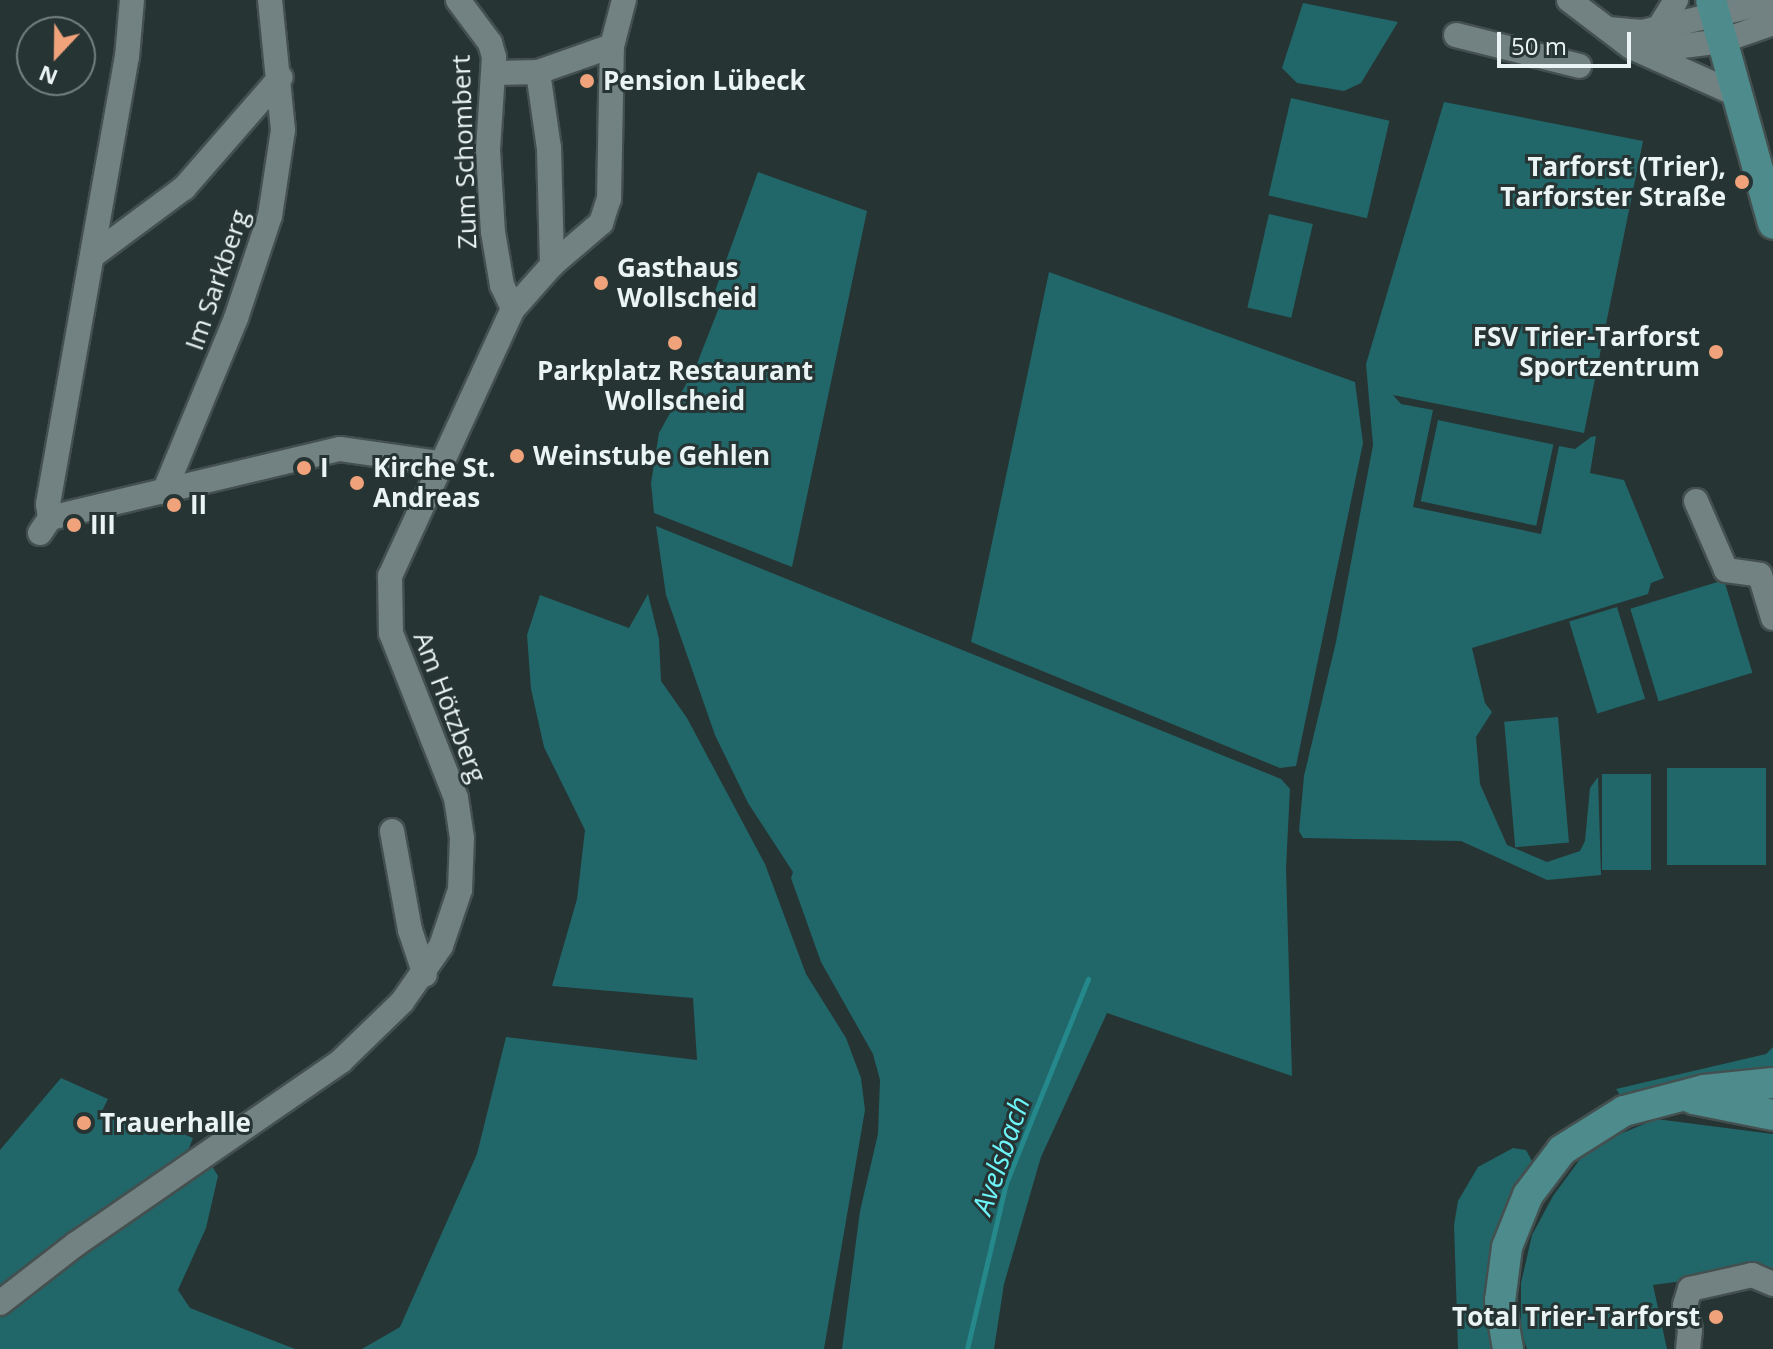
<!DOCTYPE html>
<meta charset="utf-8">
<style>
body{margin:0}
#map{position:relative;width:1773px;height:1349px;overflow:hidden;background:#273434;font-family:"Open Sans",sans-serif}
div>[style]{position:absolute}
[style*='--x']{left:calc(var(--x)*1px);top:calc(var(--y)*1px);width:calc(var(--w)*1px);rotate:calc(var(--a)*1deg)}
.green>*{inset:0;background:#216668;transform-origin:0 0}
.stream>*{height:5px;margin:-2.5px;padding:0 2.5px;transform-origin:2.5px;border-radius:2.5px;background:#25898c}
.roads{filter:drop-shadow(2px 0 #445050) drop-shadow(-2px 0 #445050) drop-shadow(0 2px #445050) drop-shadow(0 -2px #445050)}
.minor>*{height:24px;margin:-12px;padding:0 12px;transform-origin:12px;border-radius:12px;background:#728181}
.major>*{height:30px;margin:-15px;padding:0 15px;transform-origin:15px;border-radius:15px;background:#4e8b8c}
.dots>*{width:22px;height:22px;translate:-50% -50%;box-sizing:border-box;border:4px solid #273434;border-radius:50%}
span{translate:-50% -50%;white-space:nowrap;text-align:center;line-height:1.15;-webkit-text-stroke:6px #273434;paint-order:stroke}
.poi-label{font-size:26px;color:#ebf4f4;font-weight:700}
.left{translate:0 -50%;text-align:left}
.right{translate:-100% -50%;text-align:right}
.street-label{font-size:26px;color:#ebf4f4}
.water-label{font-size:28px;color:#6df5f8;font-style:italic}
.north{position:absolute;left:16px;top:16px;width:80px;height:80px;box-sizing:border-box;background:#273434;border:2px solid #758181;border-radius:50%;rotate:202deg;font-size:22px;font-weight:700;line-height:32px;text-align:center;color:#ebf4f4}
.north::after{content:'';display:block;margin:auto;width:28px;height:36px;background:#f0a27a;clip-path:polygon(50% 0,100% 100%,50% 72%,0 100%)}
.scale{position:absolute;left:1497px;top:32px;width:134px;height:36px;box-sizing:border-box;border:4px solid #ebf4f4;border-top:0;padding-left:10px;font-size:24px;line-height:28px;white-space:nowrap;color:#ebf4f4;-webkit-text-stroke:6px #273434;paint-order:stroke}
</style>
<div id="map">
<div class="green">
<div style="clip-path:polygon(1303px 3px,1398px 22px,1361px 83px,1344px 91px,1297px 83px,1282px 68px)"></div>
<div style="left:1291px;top:98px;width:101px;height:100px;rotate:13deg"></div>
<div style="clip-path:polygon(1444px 102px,1643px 141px,1584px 433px,1393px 395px,1401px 404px,1433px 410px,1413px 507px,1541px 534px,1559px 446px,1575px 449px,1591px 437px,1596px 436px,1590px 473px,1624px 480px,1664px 578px,1651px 583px,1648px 594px,1472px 648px,1485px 703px,1492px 712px,1476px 737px,1480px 784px,1507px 845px,1547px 862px,1580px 851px,1585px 841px,1590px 788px,1598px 777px,1601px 875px,1547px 880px,1461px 841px,1303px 838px,1299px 831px,1304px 776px,1336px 642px,1373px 445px,1366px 364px)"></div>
<div style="clip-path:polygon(758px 172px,867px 211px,792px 567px,654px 513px,651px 483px,659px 433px,696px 366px,720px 305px,714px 294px)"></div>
<div style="left:1269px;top:214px;width:45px;height:96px;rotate:13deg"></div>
<div style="clip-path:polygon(1049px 272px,1355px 382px,1363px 443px,1296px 766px,1280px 768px,971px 642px)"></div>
<div style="left:1438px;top:420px;width:118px;height:83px;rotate:12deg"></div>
<div style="clip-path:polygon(656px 526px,1281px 779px,1290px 789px,1286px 868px,1292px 1076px,1107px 1013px,1041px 1157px,1004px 1284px,994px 1349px,842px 1349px,860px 1211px,878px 1134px,880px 1080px,873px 1054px,821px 962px,791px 878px,793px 872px,748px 803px,715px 735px,666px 595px)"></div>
<div style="left:1724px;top:580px;width:97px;height:98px;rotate:73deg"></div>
<div style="clip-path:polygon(648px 594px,659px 639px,661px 681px,687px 718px,765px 864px,806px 974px,846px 1038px,861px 1078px,865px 1110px,824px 1349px,362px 1349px,400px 1327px,477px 1154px,506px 1037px,697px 1060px,693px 998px,552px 986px,577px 899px,585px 830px,544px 747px,531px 689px,527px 635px,540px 595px,629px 628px)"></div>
<div style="left:1617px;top:607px;width:96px;height:50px;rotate:73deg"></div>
<div style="left:1558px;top:717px;width:126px;height:54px;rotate:85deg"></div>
<div style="left:1667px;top:768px;width:99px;height:97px"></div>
<div style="left:1651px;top:774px;width:96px;height:49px;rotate:90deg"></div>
<div style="clip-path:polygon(1773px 1047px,1773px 1071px,1670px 1082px,1620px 1095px,1616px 1089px,1766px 1054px)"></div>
<div style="clip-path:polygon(61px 1078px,108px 1099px,102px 1111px,141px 1130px,159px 1124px,193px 1138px,185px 1158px,0 1292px,0 1150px)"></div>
<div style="clip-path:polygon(1656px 1119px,1773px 1134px,1773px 1269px,1653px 1285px,1667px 1349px,1527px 1349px,1521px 1332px,1521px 1283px,1532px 1235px,1553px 1196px,1589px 1147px)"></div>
<div style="clip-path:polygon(1513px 1148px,1526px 1150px,1534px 1165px,1497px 1349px,1458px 1349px,1454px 1225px,1458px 1201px,1478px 1167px)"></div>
<div style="clip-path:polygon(209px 1161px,218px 1176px,206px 1228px,178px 1290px,190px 1308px,295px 1349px,0 1349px,0 1310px)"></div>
</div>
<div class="stream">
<div style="--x:967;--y:1349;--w:171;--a:-76.8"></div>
<div style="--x:1006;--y:1183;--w:220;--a:-68.1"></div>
</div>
<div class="roads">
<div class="minor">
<div style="--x:458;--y:0;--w:54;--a:53.3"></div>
<div style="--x:490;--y:43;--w:15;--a:74"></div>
<div style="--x:494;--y:57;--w:94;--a:93.7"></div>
<div style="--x:488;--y:151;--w:81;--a:86.5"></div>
<div style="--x:493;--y:232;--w:54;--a:80.4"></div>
<div style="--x:502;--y:285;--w:26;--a:65"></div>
<div style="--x:1569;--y:0;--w:78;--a:37.2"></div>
<div style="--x:1631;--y:47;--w:115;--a:24.1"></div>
<div style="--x:1608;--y:29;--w:34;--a:5"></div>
<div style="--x:1642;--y:32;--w:135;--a:-13.3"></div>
<div style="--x:1658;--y:29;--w:34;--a:-58"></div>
<div style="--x:1456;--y:35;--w:127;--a:14.1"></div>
<div style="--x:1652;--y:50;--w:71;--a:-7.3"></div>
<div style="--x:1722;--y:41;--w:54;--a:-19.4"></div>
<div style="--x:538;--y:72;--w:78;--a:-19.4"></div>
<div style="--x:495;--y:73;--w:43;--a:-1.3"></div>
<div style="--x:538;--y:72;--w:77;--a:81.8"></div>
<div style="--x:549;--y:148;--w:117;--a:88.5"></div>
<div style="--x:95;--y:254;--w:111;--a:-36.6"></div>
<div style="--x:184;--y:188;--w:147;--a:-48.9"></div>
<div style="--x:164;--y:492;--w:188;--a:-67.5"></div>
<div style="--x:236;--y:318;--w:108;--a:-71.6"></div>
<div style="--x:270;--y:216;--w:87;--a:-81.4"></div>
<div style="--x:283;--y:130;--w:131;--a:-95.7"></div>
<div style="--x:1696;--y:501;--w:75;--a:66.5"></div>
<div style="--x:1726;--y:570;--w:34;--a:8"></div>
<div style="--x:1760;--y:575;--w:45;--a:73.2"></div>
<div style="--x:50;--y:518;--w:14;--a:-98"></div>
<div style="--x:48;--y:504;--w:454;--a:-80"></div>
<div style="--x:127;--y:57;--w:57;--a:-85"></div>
<div style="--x:40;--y:533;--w:18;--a:-56"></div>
<div style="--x:50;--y:518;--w:298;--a:-13.4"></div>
<div style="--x:340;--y:449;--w:101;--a:8"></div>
<div style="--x:392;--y:831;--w:101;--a:79.7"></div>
<div style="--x:410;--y:930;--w:47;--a:71.6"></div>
<div style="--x:0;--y:1303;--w:96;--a:-37.8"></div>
<div style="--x:76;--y:1244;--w:322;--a:-34.6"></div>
<div style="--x:341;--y:1061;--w:85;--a:-44"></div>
<div style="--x:402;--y:1002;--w:68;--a:-55.1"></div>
<div style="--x:441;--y:946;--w:59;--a:-71.3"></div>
<div style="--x:460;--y:890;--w:52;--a:-87.8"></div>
<div style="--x:462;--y:838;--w:40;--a:-98.5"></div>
<div style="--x:456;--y:798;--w:177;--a:-111.5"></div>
<div style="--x:391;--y:633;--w:57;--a:-91"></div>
<div style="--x:390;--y:576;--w:294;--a:-65.3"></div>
<div style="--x:513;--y:309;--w:59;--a:-48.4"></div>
<div style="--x:552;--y:265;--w:65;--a:-40.6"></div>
<div style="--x:601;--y:223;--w:25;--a:-72"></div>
<div style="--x:609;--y:199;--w:153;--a:-88.9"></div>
<div style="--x:612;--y:46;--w:48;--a:-75.4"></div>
<div style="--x:1688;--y:1349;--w:19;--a:-84"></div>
<div style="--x:1690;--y:1330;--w:25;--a:-101"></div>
<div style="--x:1685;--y:1305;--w:17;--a:-73"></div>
<div style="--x:1690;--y:1289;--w:64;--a:-12.7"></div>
<div style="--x:1752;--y:1275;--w:23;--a:23"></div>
</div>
<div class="major">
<div style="--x:1711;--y:0;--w:232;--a:74.5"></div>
<div style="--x:1693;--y:1099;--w:82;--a:11.3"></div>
<div style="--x:1508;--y:1349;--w:49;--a:-99.5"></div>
<div style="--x:1500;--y:1301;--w:54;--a:-82.6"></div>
<div style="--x:1507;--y:1247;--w:56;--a:-68"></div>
<div style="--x:1528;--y:1195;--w:56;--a:-52.9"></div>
<div style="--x:1562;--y:1150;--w:73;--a:-32.2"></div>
<div style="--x:1624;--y:1111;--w:83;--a:-14.7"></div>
<div style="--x:1704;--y:1090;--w:69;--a:-5.8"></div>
</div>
</div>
<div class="dots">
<div style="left:587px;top:81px;background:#f0a27a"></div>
<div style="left:1742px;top:182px;background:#f0a27a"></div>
<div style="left:601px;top:283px;background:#f0a27a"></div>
<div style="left:675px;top:343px;background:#f0a27a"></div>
<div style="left:1716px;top:352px;background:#f0a27a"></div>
<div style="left:517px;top:456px;background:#f0a27a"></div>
<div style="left:304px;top:468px;background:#f0a27a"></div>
<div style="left:357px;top:483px;background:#f0a27a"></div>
<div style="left:174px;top:505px;background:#f0a27a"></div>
<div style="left:74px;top:525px;background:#f0a27a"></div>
<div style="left:84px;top:1123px;background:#f0a27a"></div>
<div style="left:1716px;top:1317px;background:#f0a27a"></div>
</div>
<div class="poi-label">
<span class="left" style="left:603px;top:81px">Pension Lübeck</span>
<span class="right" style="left:1726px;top:182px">Tarforst (Trier),<br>Tarforster Straße</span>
<span class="left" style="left:617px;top:283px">Gasthaus<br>Wollscheid</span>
<span class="right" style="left:1700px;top:352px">FSV Trier-Tarforst<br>Sportzentrum</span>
<span style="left:675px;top:386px">Parkplatz Restaurant<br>Wollscheid</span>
<span class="left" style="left:533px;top:456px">Weinstube Gehlen</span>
<span class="left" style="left:320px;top:468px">I</span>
<span class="left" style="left:373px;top:483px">Kirche St.<br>Andreas</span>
<span class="left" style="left:190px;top:505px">II</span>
<span class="left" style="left:90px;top:525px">III</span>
<span class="left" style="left:100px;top:1123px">Trauerhalle</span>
<span class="right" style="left:1700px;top:1317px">Total Trier-Tarforst</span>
</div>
<div class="street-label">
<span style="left:464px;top:152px;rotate:-92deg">Zum Schombert</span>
<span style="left:217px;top:280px;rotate:-71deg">Im Sarkberg</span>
<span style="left:450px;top:707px;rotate:69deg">Am Hötzberg</span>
</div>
<div class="water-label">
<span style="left:1000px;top:1155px;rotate:-71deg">Avelsbach</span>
</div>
<div class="north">N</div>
<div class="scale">50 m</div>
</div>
